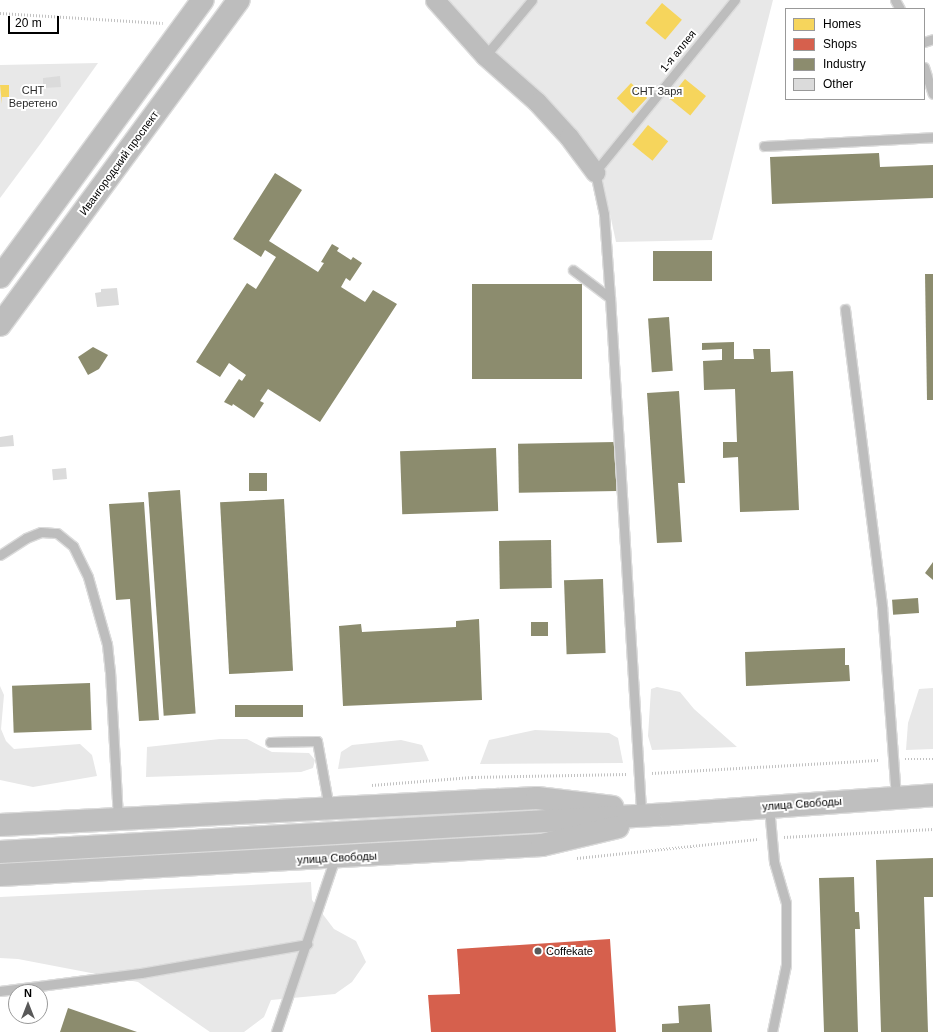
<!DOCTYPE html>
<meta charset="utf-8">
<style>
body{margin:0}
#map{position:relative;width:933px;height:1032px;overflow:hidden;background:#fff;font-family:Helvetica,sans-serif}
div>[style]{position:absolute}
[style*='--x']{left:calc(var(--x)*1px);top:calc(var(--y)*1px);width:calc(var(--w)*1px);rotate:calc(var(--a)*1deg)}
.green>*{inset:0;background:#e8e8e8}
.homes>*{inset:0;background:#f6d55c;transform-origin:0 0}
.shops>*{inset:0;background:#d6604d}
.industry>*{inset:0;background:#8c8c6e;transform-origin:0 0}
.building>*{inset:0;background:#dbdbdb;transform-origin:0 0}
.path>*{height:2.5px;margin-top:-1.25px;transform-origin:0;background:repeating-linear-gradient(90deg,#c2c2c2 0 1px,transparent 0 3px)}
.roads{filter:drop-shadow(1px 0 #dbdbdb) drop-shadow(-1px 0 #dbdbdb) drop-shadow(0 1px #dbdbdb) drop-shadow(0 -1px #dbdbdb)}
.lane>*{height:9px;margin:-4.5px;padding:0 4.5px;transform-origin:4.5px;border-radius:4.5px;background:#bdbdbd}
.street>*{height:19px;margin:-9.5px;padding:0 9.5px;transform-origin:9.5px;border-radius:9.5px;background:#bdbdbd}
.secondary>*{height:22px;margin:-11px;padding:0 11px;transform-origin:11px;border-radius:11px;background:#bfbfbf}
.highway>*{height:22px;margin:-11px;padding:0 11px;transform-origin:11px;border-radius:11px;background:#bdbdbd}
.dots>*{width:11px;height:11px;translate:-50% -50%;box-sizing:border-box;border:2px solid #fff;border-radius:50%}
span{translate:-50% -50%;white-space:nowrap;text-align:center;line-height:1.15;-webkit-text-stroke:4px #fff;paint-order:stroke}
.street-label{font-size:11px;color:#000}
.park-label{font-size:11px;color:#2c2c2c}
.poi-label{font-size:11px;color:#000}
.left{translate:0 -50%;text-align:left}
.legend{position:absolute;left:785px;top:8px;width:140px;height:92px;box-sizing:border-box;background:#fff;border:1px solid #999;margin:0;padding:5px 7px;list-style:none;font-size:12px;color:#000}
.legend li{display:flex;align-items:center;gap:8px;height:20px}
.legend b{width:20px;border:1px solid #999}
.north{position:absolute;left:8px;top:984px;width:40px;height:40px;box-sizing:border-box;background:#fff;border:1px solid #999;border-radius:50%;rotate:0deg;font-size:11px;font-weight:700;line-height:16px;text-align:center;color:#000}
.north::after{content:'';display:block;margin:auto;width:14px;height:18px;background:#595959;clip-path:polygon(50% 0,100% 100%,50% 72%,0 100%)}
.scale{position:absolute;left:8px;top:16px;width:51px;height:18px;box-sizing:border-box;border:2px solid #000;border-top:0;padding-left:5px;font-size:12px;line-height:14px;white-space:nowrap;color:#000;-webkit-text-stroke:3px #fff;paint-order:stroke}
</style>
<div id="map">
<div class="green">
<div style="clip-path:polygon(444px 0,773px 0,712px 240px,616px 242px,601px 172px)"></div>
<div style="clip-path:polygon(98px 63px,41px 143px,0 198px,0 65px)"></div>
<div style="clip-path:polygon(0 686px,4px 695px,1px 729px,6px 741px,14px 749px,80px 744px,92px 755px,97px 776px,33px 787px,0 780px)"></div>
<div style="clip-path:polygon(657px 687px,680px 692px,694px 709px,737px 747px,652px 750px,648px 736px,651px 689px)"></div>
<div style="clip-path:polygon(933px 688px,933px 749px,906px 750px,908px 723px,919px 689px)"></div>
<div style="clip-path:polygon(535px 730px,609px 733px,618px 738px,623px 763px,480px 764px,489px 740px)"></div>
<div style="clip-path:polygon(220px 739px,247px 739px,272px 752px,309px 753px,315px 760px,313px 768px,301px 772px,146px 777px,147px 747px)"></div>
<div style="clip-path:polygon(401px 740px,422px 745px,429px 761px,338px 769px,341px 752px,352px 745px)"></div>
<div style="clip-path:polygon(311px 882px,312px 900px,334px 929px,356px 941px,366px 962px,352px 982px,335px 994px,271px 1000px,264px 1017px,244px 1032px,210px 1032px,138px 982px,18px 959px,0 958px,0 897px)"></div>
</div>
<div class="homes">
<div style="left:662px;top:3px;width:26px;height:26px;rotate:40deg"></div>
<div style="left:685px;top:79px;width:27px;height:25px;rotate:39deg"></div>
<div style="left:631px;top:83px;width:22px;height:21px;rotate:43deg"></div>
<div style="clip-path:polygon(0 85px,9px 85px,9px 97px,2px 97px,2px 104px)"></div>
<div style="left:648px;top:125px;width:26px;height:25px;rotate:39deg"></div>
</div>
<div class="shops">
<div style="clip-path:polygon(610px 939px,616px 1032px,431px 1032px,428px 995px,460px 994px,457px 949px)"></div>
</div>
<div class="industry">
<div style="clip-path:polygon(879px 153px,880px 167px,933px 165px,933px 198px,772px 204px,770px 157px)"></div>
<div style="clip-path:polygon(275px 173px,302px 190px,269px 241px,318px 272px,324px 263px,321px 262px,332px 244px,339px 248px,337px 251px,351px 260px,353px 257px,362px 263px,350px 281px,346px 278px,341px 287px,365px 302px,373px 290px,397px 304px,320px 422px,268px 389px,260px 401px,264px 403px,254px 418px,233px 404px,232px 406px,224px 402px,239px 379px,242px 381px,246px 375px,229px 363px,220px 377px,196px 362px,247px 283px,256px 289px,276px 257px,265px 250px,261px 257px,233px 239px)"></div>
<div style="left:712px;top:251px;width:30px;height:59px;rotate:90deg"></div>
<div style="clip-path:polygon(925px 274px,933px 274px,933px 400px,927px 400px)"></div>
<div style="left:582px;top:284px;width:95px;height:110px;rotate:90deg"></div>
<div style="left:669px;top:317px;width:54px;height:21px;rotate:86deg"></div>
<div style="clip-path:polygon(734px 342px,734px 359px,754px 359px,753px 349px,770px 349px,771px 372px,793px 371px,799px 510px,740px 512px,738px 457px,723px 458px,723px 442px,737px 442px,735px 389px,704px 390px,703px 361px,722px 360px,722px 349px,702px 350px,702px 343px)"></div>
<div style="clip-path:polygon(93px 347px,108px 355px,99px 369px,88px 375px,78px 357px)"></div>
<div style="clip-path:polygon(679px 391px,685px 483px,678px 483px,682px 542px,657px 543px,647px 393px)"></div>
<div style="left:616px;top:442px;width:49px;height:98px;rotate:89deg"></div>
<div style="left:496px;top:448px;width:63px;height:96px;rotate:88deg"></div>
<div style="left:249px;top:473px;width:18px;height:18px"></div>
<div style="left:180px;top:490px;width:224px;height:32px;rotate:86deg"></div>
<div style="left:284px;top:499px;width:172px;height:64px;rotate:87deg"></div>
<div style="clip-path:polygon(144px 502px,159px 720px,139px 721px,130px 599px,116px 600px,109px 504px)"></div>
<div style="left:551px;top:540px;width:48px;height:52px;rotate:89deg"></div>
<div style="clip-path:polygon(933px 562px,933px 580px,925px 573px)"></div>
<div style="left:603px;top:579px;width:74px;height:39px;rotate:88deg"></div>
<div style="left:918px;top:598px;width:15px;height:26px;rotate:86deg"></div>
<div style="clip-path:polygon(479px 619px,482px 700px,343px 706px,339px 626px,361px 624px,362px 632px,456px 627px,456px 621px)"></div>
<div style="left:531px;top:622px;width:17px;height:14px"></div>
<div style="clip-path:polygon(845px 648px,845px 665px,849px 665px,850px 681px,746px 686px,745px 652px)"></div>
<div style="left:90px;top:683px;width:47px;height:78px;rotate:88deg"></div>
<div style="left:303px;top:705px;width:12px;height:68px;rotate:90deg"></div>
<div style="clip-path:polygon(933px 858px,933px 897px,924px 897px,928px 1032px,881px 1032px,876px 860px)"></div>
<div style="clip-path:polygon(854px 877px,855px 912px,859px 912px,860px 929px,855px 929px,858px 1032px,824px 1032px,819px 878px)"></div>
<div style="clip-path:polygon(710px 1004px,712px 1032px,662px 1032px,662px 1024px,679px 1023px,678px 1006px)"></div>
<div style="clip-path:polygon(68px 1008px,137px 1032px,60px 1032px)"></div>
</div>
<div class="building">
<div style="clip-path:polygon(60px 76px,61px 87px,43px 88px,43px 78px)"></div>
<div style="clip-path:polygon(117px 288px,119px 305px,97px 307px,95px 293px,101px 292px,101px 289px)"></div>
<div style="clip-path:polygon(13px 435px,14px 446px,0 447px,0 437px)"></div>
<div style="left:66px;top:468px;width:11px;height:14px;rotate:85deg"></div>
</div>
<div class="path">
<div style="--x:0;--y:13;--w:163;--a:3.5"></div>
<div style="--x:905;--y:759;--w:28;--a:0"></div>
<div style="--x:652;--y:773;--w:228;--a:-3.3"></div>
<div style="--x:372;--y:785;--w:100;--a:-4.6"></div>
<div style="--x:472;--y:777;--w:155;--a:-1.1"></div>
<div style="--x:784;--y:837;--w:149;--a:-3.1"></div>
<div style="--x:577;--y:858;--w:183;--a:-6"></div>
</div>
<div class="roads">
<div class="lane">
<div style="--x:895;--y:0;--w:10;--a:61"></div>
<div style="--x:924;--y:42;--w:9;--a:-18"></div>
<div style="--x:485;--y:56;--w:73;--a:-50"></div>
<div style="--x:924;--y:67;--w:28;--a:72"></div>
<div style="--x:764;--y:146;--w:169;--a:-3"></div>
<div style="--x:573;--y:270;--w:46;--a:37.1"></div>
<div style="--x:845;--y:309;--w:300;--a:82.9"></div>
<div style="--x:882;--y:607;--w:192;--a:85.8"></div>
<div style="--x:0;--y:555;--w:31;--a:-33"></div>
<div style="--x:26;--y:538;--w:16;--a:-22"></div>
<div style="--x:41;--y:532;--w:16;--a:4"></div>
<div style="--x:57;--y:533;--w:21;--a:39"></div>
<div style="--x:73;--y:546;--w:34;--a:64"></div>
<div style="--x:88;--y:577;--w:70;--a:74.2"></div>
<div style="--x:107;--y:644;--w:27;--a:84"></div>
<div style="--x:110;--y:671;--w:148;--a:86.9"></div>
<div style="--x:270;--y:742;--w:47;--a:-1.2"></div>
<div style="--x:317;--y:741;--w:68;--a:79.8"></div>
<div style="--x:769;--y:807;--w:55;--a:84.8"></div>
<div style="--x:774;--y:862;--w:43;--a:73.7"></div>
<div style="--x:786;--y:903;--w:62;--a:90"></div>
<div style="--x:786;--y:965;--w:68;--a:101.8"></div>
<div style="--x:641;--y:810;--w:513;--a:-93.46"></div>
<div style="--x:610;--y:298;--w:84;--a:-94.1"></div>
<div style="--x:604;--y:214;--w:43;--a:-102.1"></div>
<div style="--x:595;--y:172;--w:222;--a:-50.9"></div>
<div style="--x:0;--y:991;--w:142;--a:-7.3"></div>
<div style="--x:141;--y:973;--w:169;--a:-9.9"></div>
<div style="--x:276;--y:1032;--w:184;--a:-71.3"></div>
</div>
<div class="street">
<div style="--x:435;--y:0;--w:75;--a:48.2"></div>
<div style="--x:485;--y:56;--w:69;--a:41.5"></div>
<div style="--x:537;--y:102;--w:47;--a:47.6"></div>
<div style="--x:569;--y:137;--w:44;--a:53.4"></div>
</div>
<div class="secondary">
<div style="--x:0;--y:825;--w:538;--a:-2.88"></div>
<div style="--x:537;--y:798;--w:76;--a:6.8"></div>
<div style="--x:0;--y:852;--w:672;--a:-3.24"></div>
<div style="--x:671;--y:814;--w:263;--a:-4.1"></div>
<div style="--x:0;--y:875;--w:543;--a:-3.17"></div>
<div style="--x:542;--y:845;--w:78;--a:-13.3"></div>
</div>
<div class="highway">
<div style="--x:0;--y:277;--w:343;--a:-53.8"></div>
<div style="--x:0;--y:325;--w:403;--a:-53.7"></div>
</div>
</div>
<div class="dots">
<div style="left:538px;top:951px;background:#595959"></div>
</div>
<div class="street-label">
<span style="left:678px;top:51px;rotate:-51deg">1-я аллея</span>
<span style="left:119px;top:163px;rotate:-54deg">Ивангородский проспект</span>
<span style="left:802px;top:804px;rotate:-4deg">улица Свободы</span>
<span style="left:337px;top:858px;rotate:-3deg">улица Свободы</span>
</div>
<div class="park-label">
<span style="left:33px;top:97px">СНТ<br>Веретено</span>
<span style="left:657px;top:91px">СНТ Заря</span>
</div>
<div class="poi-label">
<span class="left" style="left:546px;top:951px">Coffekate</span>
</div>
<ul class="legend">
<li><b style="height:11px;background:#f6d55c"></b>Homes</li>
<li><b style="height:11px;background:#d6604d"></b>Shops</li>
<li><b style="height:11px;background:#8c8c6e"></b>Industry</li>
<li><b style="height:11px;background:#dbdbdb"></b>Other</li>
</ul>
<div class="north">N</div>
<div class="scale">20 m</div>
</div>
